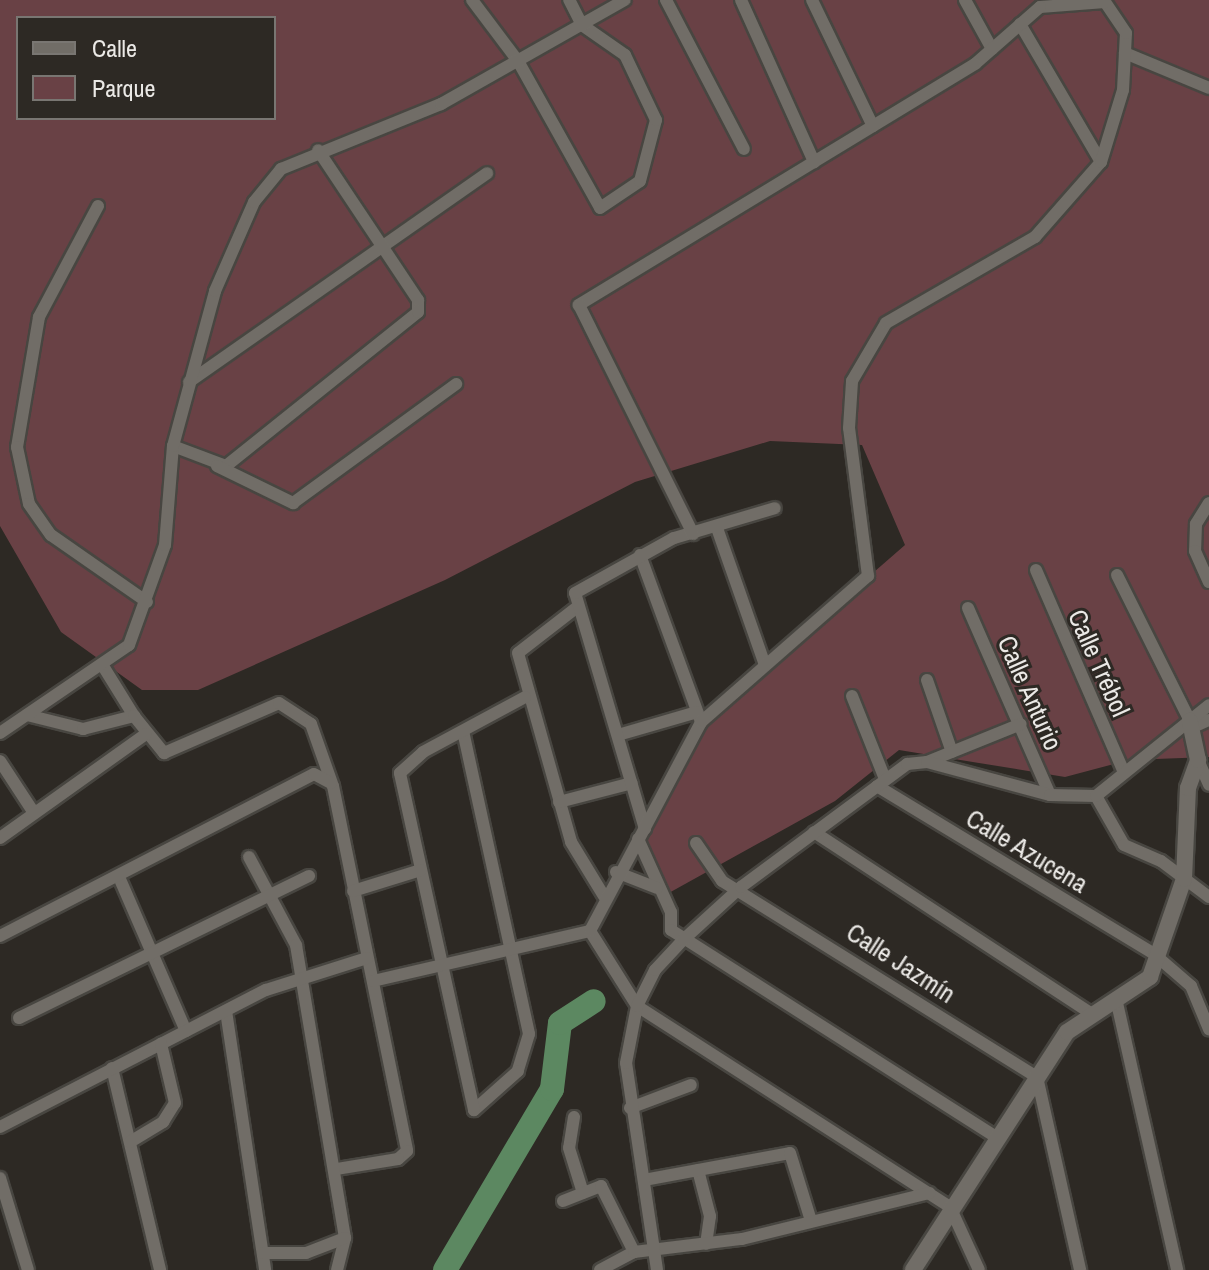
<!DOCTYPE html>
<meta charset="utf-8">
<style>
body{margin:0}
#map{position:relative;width:1209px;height:1270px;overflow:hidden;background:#2d2924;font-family:"Archivo Narrow",sans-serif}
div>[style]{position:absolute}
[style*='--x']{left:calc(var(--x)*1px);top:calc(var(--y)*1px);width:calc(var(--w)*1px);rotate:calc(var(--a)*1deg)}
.green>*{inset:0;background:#694145}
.river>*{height:24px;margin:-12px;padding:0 12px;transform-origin:12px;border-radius:12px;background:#5c8861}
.roads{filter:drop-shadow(2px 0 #484641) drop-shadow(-2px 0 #484641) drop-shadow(0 2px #484641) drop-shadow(0 -2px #484641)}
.street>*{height:12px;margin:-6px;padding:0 6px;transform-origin:6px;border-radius:6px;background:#716d67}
.secondary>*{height:16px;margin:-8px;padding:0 8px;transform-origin:8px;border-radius:8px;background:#716d67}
span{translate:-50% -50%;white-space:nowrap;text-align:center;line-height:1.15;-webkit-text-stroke:6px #2d2924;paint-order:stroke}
.street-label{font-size:26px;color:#ebe9e6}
.legend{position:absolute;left:16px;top:16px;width:260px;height:104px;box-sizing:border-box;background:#2d2924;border:2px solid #797672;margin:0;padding:10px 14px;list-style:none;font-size:24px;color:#ebe9e6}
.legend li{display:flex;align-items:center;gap:16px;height:40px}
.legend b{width:40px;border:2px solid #797672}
</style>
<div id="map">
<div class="green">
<div style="clip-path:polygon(evenodd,0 0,1209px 0,1209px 757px,1129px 760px,1065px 777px,899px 750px,835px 801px,667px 894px,639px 827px,704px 720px,905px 545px,862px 445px,770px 441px,635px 482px,445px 580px,198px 690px,142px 690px,61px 632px,0 526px,0 0,18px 18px,274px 18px,274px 118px,18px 118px,18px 18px)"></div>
</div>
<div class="river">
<div style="--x:445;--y:1270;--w:210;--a:-59.4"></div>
<div style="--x:552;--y:1089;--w:66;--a:-83.1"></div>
<div style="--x:560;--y:1023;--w:40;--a:-32.9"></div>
</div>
<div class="roads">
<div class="street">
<div style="--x:472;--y:0;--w:76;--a:53"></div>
<div style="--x:518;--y:61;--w:168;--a:60.8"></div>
<div style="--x:600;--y:208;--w:48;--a:-34"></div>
<div style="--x:640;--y:181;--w:63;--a:-75.3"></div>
<div style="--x:656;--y:120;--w:72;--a:-115.5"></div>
<div style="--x:625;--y:55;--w:52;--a:-145.1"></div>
<div style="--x:582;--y:25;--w:28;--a:-117"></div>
<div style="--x:666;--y:0;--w:168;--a:62.4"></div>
<div style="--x:741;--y:0;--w:178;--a:65.7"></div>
<div style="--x:812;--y:0;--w:140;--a:64.2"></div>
<div style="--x:965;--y:0;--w:56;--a:61.1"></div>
<div style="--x:1020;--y:24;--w:160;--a:59.6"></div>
<div style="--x:1125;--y:53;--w:91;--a:22.6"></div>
<div style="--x:98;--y:206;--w:126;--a:118"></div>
<div style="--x:39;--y:317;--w:132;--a:99.6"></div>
<div style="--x:17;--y:447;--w:58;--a:78.1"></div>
<div style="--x:29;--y:504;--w:38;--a:55"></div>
<div style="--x:51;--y:535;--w:117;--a:34.9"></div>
<div style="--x:189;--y:382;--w:364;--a:-35"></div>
<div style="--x:173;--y:446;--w:57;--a:20.7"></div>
<div style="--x:226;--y:466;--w:246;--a:-38.7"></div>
<div style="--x:418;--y:312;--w:12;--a:-90"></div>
<div style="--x:418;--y:300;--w:180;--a:-123.7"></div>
<div style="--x:217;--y:466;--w:85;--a:26"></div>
<div style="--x:293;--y:503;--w:202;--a:-36.1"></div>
<div style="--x:1209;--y:503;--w:25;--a:122"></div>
<div style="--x:1196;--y:524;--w:27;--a:92"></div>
<div style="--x:1195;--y:551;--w:34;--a:66"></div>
<div style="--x:717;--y:528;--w:142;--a:70.7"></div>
<div style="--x:640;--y:555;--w:178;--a:69.9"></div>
<div style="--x:1036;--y:570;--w:220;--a:66.5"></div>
<div style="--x:1117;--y:575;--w:163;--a:63.4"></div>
<div style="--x:576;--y:608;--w:73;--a:142.2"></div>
<div style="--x:518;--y:653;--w:196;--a:74.3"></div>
<div style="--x:571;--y:842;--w:63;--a:58.6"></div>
<div style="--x:968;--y:608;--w:204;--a:66.3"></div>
<div style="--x:103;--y:666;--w:59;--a:58.2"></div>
<div style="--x:927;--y:680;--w:76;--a:70.9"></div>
<div style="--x:852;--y:696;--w:89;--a:68.3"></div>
<div style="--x:27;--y:715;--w:58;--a:14"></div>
<div style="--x:83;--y:729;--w:53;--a:-14.3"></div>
<div style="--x:134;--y:716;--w:48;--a:51"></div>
<div style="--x:164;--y:753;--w:125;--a:-23.5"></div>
<div style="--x:279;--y:703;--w:38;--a:33"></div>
<div style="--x:311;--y:724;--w:66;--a:70.5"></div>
<div style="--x:333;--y:786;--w:372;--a:78.5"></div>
<div style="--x:407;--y:1151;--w:12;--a:138"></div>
<div style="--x:398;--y:1159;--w:63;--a:170.8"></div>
<div style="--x:1193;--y:727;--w:17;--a:-24"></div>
<div style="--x:463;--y:731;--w:310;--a:77.7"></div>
<div style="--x:529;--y:1034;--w:39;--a:107"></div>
<div style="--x:518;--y:1071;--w:59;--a:138.4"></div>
<div style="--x:474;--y:1110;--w:345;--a:-102.4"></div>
<div style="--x:400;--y:773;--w:31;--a:-42"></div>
<div style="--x:423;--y:752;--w:116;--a:-28.3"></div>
<div style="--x:0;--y:733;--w:156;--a:-34.3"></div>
<div style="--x:129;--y:645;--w:106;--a:-70.2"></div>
<div style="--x:165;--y:545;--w:99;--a:-85.4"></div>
<div style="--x:173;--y:446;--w:161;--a:-74.8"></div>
<div style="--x:215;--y:291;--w:97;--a:-66.3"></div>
<div style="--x:254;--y:202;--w:43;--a:-50.7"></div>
<div style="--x:281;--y:169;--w:173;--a:-22.1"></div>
<div style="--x:441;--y:104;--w:211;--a:-29.5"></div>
<div style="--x:618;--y:735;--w:82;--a:-16.2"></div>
<div style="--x:1198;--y:760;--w:27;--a:66"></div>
<div style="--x:0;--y:761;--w:62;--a:56.8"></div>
<div style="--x:927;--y:762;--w:101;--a:-22"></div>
<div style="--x:877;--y:786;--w:324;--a:31.2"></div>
<div style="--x:1154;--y:954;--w:49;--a:40.9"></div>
<div style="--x:1191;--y:986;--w:47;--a:67.3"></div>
<div style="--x:1096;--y:796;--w:56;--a:60.3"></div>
<div style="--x:1124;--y:845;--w:40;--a:23.4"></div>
<div style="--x:1161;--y:861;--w:60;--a:36.9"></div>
<div style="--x:559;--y:802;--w:75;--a:-14.6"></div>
<div style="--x:645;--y:829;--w:246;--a:-106.5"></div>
<div style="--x:575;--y:593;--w:113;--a:-29.1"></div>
<div style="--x:674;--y:538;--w:105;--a:-16.5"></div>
<div style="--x:814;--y:832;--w:329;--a:33.2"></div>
<div style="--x:0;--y:838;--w:179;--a:-35.5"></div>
<div style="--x:638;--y:839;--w:80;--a:65.7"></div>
<div style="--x:671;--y:912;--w:18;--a:90"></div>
<div style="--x:671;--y:930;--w:387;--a:32.5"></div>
<div style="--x:696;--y:843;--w:46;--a:55.6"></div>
<div style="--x:722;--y:881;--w:371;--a:31.9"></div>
<div style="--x:1037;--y:1077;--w:198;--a:77.4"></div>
<div style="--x:249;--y:857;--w:100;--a:61.9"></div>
<div style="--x:296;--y:945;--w:297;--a:80.5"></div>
<div style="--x:345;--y:1238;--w:33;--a:104"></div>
<div style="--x:616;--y:872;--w:44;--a:21.3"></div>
<div style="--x:119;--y:877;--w:168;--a:66.5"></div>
<div style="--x:353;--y:891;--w:71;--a:-17.2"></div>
<div style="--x:590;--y:931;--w:89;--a:57.9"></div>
<div style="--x:637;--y:1006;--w:372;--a:32.7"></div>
<div style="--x:950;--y:1207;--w:69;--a:65.3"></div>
<div style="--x:0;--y:936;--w:353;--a:-27.3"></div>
<div style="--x:314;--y:774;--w:19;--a:28"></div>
<div style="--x:373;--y:981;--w:223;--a:-13"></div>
<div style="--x:590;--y:931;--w:237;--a:-62"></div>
<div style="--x:701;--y:722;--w:222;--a:-41.2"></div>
<div style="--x:868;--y:576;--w:149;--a:-97.3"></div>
<div style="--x:849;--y:428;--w:47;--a:-86.3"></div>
<div style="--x:852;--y:381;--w:67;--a:-59.6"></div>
<div style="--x:886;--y:323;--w:172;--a:-30"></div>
<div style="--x:1035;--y:237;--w:100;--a:-48.7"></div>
<div style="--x:1101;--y:162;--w:75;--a:-73"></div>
<div style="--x:1123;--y:90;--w:57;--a:-87"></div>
<div style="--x:1126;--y:33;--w:37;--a:-124"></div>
<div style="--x:1105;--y:2;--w:65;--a:175.6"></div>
<div style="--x:1040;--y:7;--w:86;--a:138.8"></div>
<div style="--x:975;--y:64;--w:464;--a:148.7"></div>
<div style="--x:579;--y:305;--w:256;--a:63.5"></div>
<div style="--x:1117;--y:1003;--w:274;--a:77.3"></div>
<div style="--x:226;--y:1011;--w:262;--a:81.4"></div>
<div style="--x:19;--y:1018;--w:323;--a:-26.1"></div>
<div style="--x:112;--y:1068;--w:208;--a:76.6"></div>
<div style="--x:630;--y:1108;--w:65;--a:-20.7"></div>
<div style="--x:574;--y:1117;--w:31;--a:99"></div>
<div style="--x:569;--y:1148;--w:47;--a:72.7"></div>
<div style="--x:0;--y:1127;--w:299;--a:-27.3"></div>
<div style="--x:266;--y:990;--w:106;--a:-17.6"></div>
<div style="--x:130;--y:1142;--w:39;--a:-31"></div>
<div style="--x:163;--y:1122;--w:22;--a:-58"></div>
<div style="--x:175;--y:1103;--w:61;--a:-103.3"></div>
<div style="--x:698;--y:1170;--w:48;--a:75.4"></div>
<div style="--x:710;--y:1216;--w:28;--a:98"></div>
<div style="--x:0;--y:1178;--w:96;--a:73.1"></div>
<div style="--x:644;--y:1180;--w:148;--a:-10.5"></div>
<div style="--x:790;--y:1153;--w:71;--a:72.8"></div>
<div style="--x:563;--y:1201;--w:41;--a:-21.5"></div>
<div style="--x:601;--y:1186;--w:74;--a:63.4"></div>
<div style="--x:263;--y:1253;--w:43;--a:0"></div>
<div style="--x:306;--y:1253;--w:42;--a:-21"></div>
<div style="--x:600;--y:1270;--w:38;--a:-28"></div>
<div style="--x:634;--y:1252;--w:109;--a:-6.9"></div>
<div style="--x:742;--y:1239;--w:193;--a:-13.8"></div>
<div style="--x:657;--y:1270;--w:209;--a:-98.5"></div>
<div style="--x:626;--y:1063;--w:58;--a:-79.1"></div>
<div style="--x:637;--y:1006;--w:40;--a:-63.4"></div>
<div style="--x:655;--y:970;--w:41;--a:-47"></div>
<div style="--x:683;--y:940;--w:79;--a:-42.4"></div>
<div style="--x:741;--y:887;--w:207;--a:-36.5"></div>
<div style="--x:907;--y:764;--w:20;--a:-6"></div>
<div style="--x:927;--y:762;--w:127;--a:15"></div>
<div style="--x:1050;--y:795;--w:46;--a:1.2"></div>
<div style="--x:1096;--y:796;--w:145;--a:-38.8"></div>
</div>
<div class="secondary">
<div style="--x:913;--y:1270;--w:283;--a:-57.1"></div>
<div style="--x:1067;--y:1032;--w:100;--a:-33.5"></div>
<div style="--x:1150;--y:977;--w:104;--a:-70.9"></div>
<div style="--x:1184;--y:879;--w:91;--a:-87.5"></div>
<div style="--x:1188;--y:788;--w:30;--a:-70"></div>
<div style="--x:1198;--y:760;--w:40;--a:-102"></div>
</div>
</div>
<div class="street-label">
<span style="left:1099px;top:663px;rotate:66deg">Calle Trébol</span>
<span style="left:1030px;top:693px;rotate:66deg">Calle Anturio</span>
<span style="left:1027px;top:851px;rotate:31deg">Calle Azucena</span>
<span style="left:901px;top:963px;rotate:33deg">Calle Jazmín</span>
</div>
<ul class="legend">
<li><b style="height:10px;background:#716d67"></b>Calle</li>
<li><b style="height:22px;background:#694145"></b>Parque</li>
</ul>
</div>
